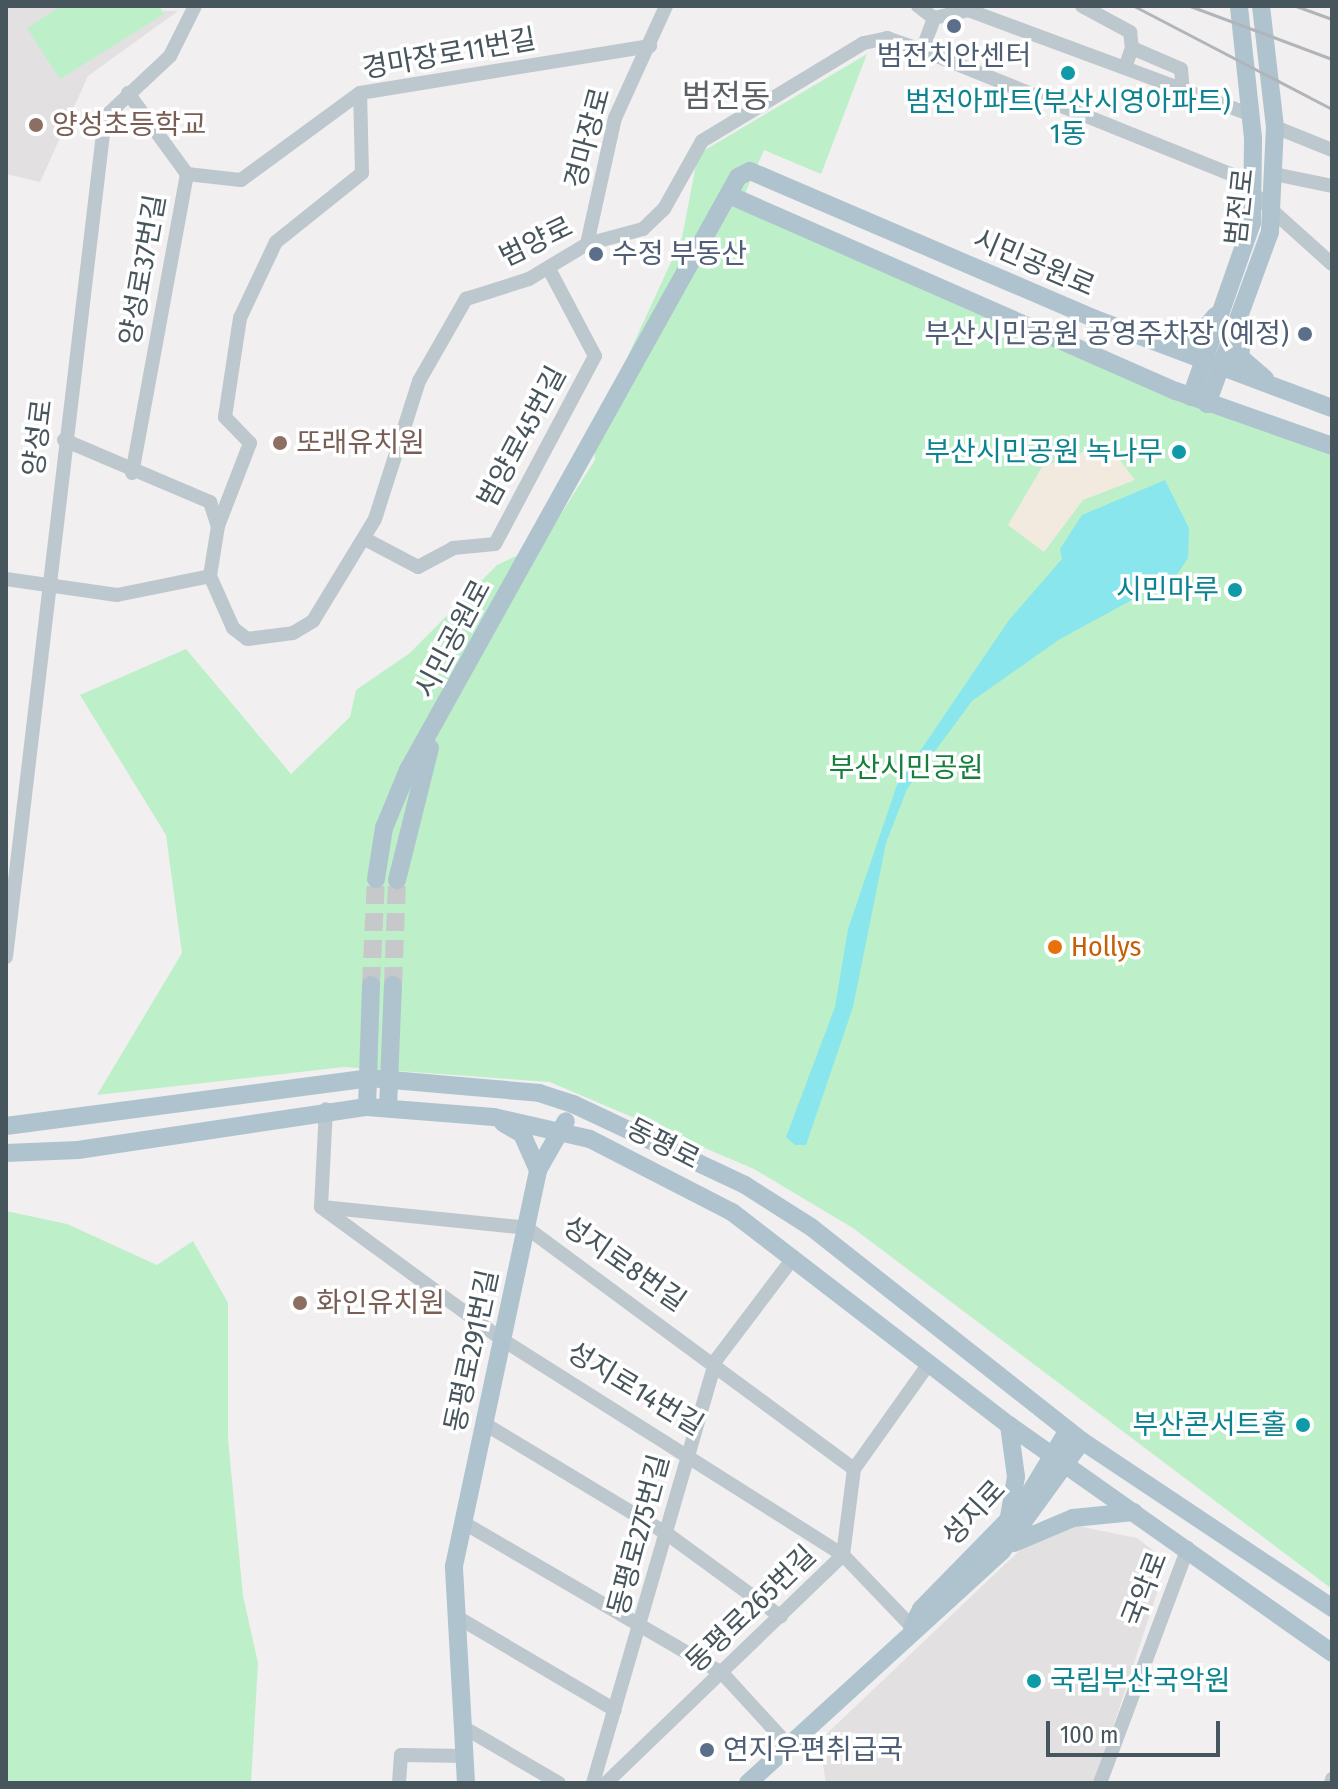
<!DOCTYPE html>
<meta charset="utf-8">
<style>
body{margin:0}
#map{position:relative;width:1338px;height:1789px;overflow:hidden;background:#f1efef;font-family:"Fira Sans Condensed","Noto Sans KR",sans-serif}
div>[style]{position:absolute}
[style*='--x']{left:calc(var(--x)*1px);top:calc(var(--y)*1px);width:calc(var(--w)*1px);rotate:calc(var(--a)*1deg)}
.education>*{inset:0;background:#e2e0e1}
.green>*{inset:0;background:#bdefc9}
.sand>*{inset:0;background:#f3eadf}
.water>*{inset:0;background:#89e6ed}
.major-tunnel>*{height:18px;margin-top:-9px;transform-origin:0;background:repeating-linear-gradient(90deg,#c6c8ca 0 18px,transparent 0 27px)}
.minor>*{height:14px;margin:-7px;padding:0 7px;transform-origin:7px;border-radius:7px;background:#bdc8ce}
.major>*{height:18px;margin:-9px;padding:0 9px;transform-origin:9px;border-radius:9px;background:#aec3ce}
.rail>*{height:3px;margin:-1.5px;padding:0 1.5px;transform-origin:1.5px;border-radius:1.5px;background:#b1b5b9}
.dots>*{width:22px;height:22px;translate:-50% -50%;box-sizing:border-box;border:4px solid #fff;border-radius:50%}
span{translate:-50% -50%;white-space:nowrap;text-align:center;line-height:1.15;-webkit-text-stroke:7px #fff;paint-order:stroke}
.street-label{font-size:28px;color:#47555c}
.service-label{font-size:28px;color:#4e5e75}
.left{translate:0 -50%;text-align:left}
.right{translate:-100% -50%;text-align:right}
.culture-label{font-size:28px;color:#0d838f}
.education-label{font-size:28px;color:#785e54}
.park-label{font-size:28px;color:#167f3c}
.food-label{font-size:28px;color:#c56008}
.quarter-label{font-size:32px;color:#5b6064}
.frame{position:absolute;inset:0;border:8px solid #47555c;pointer-events:none}
.scale{position:absolute;left:1046px;top:1721px;width:174px;height:36px;box-sizing:border-box;border:4px solid #47555c;border-top:0;padding-left:10px;font-size:24px;line-height:28px;white-space:nowrap;color:#47555c;-webkit-text-stroke:6px #fff;paint-order:stroke}
</style>
<div id="map">
<div class="education">
<div style="clip-path:polygon(6px 6px,178px 11px,88px 76px,40px 182px,6px 174px)"></div>
<div style="clip-path:polygon(1073px 1525px,1137px 1538px,1160px 1556px,1163px 1574px,1095px 1783px,826px 1783px,819px 1741px,1036px 1535px)"></div>
</div>
<div class="green">
<div style="clip-path:polygon(61px 6px,159px 6px,164px 14px,60px 79px,27px 28px)"></div>
<div style="clip-path:polygon(867px 54px,821px 174px,764px 150px,739px 207px,1160px 394px,1332px 455px,1332px 1589px,853px 1228px,754px 1169px,550px 1082px,344px 1067px,97px 1095px,182px 953px,166px 835px,80px 695px,186px 649px,291px 774px,350px 717px,356px 690px,410px 653px,497px 565px,542px 544px,595px 460px,593px 432px,682px 238px,698px 154px)"></div>
<div style="clip-path:polygon(6px 1211px,67px 1224px,157px 1265px,193px 1241px,228px 1303px,228px 1439px,243px 1596px,258px 1663px,251px 1783px,6px 1783px)"></div>
</div>
<div class="sand">
<div style="clip-path:polygon(1107px 443px,1135px 480px,1083px 500px,1044px 552px,1008px 525px,1042px 467px)"></div>
</div>
<div class="water">
<div style="clip-path:polygon(1165px 480px,1189px 528px,1188px 558px,1176px 576px,1060px 639px,972px 701px,907px 789px,886px 843px,853px 1007px,806px 1145px,795px 1145px,786px 1137px,835px 1007px,848px 929px,897px 785px,1009px 620px,1062px 559px,1060px 549px,1082px 515px)"></div>
</div>
<div class="major-tunnel">
<div style="--x:371;--y:985;--w:106;--a:-87.3"></div>
<div style="--x:393;--y:985;--w:105;--a:-87.8"></div>
</div>
<div class="minor">
<div style="--x:918;--y:6;--w:20;--a:37"></div>
<div style="--x:934;--y:18;--w:35;--a:-13"></div>
<div style="--x:968;--y:10;--w:296;--a:20.3"></div>
<div style="--x:1082;--y:6;--w:55;--a:28.4"></div>
<div style="--x:1130;--y:32;--w:16;--a:83"></div>
<div style="--x:922;--y:50;--w:34;--a:-69"></div>
<div style="--x:1125;--y:68;--w:21;--a:-71"></div>
<div style="--x:1132;--y:48;--w:53;--a:23.2"></div>
<div style="--x:1181;--y:69;--w:21;--a:85"></div>
<div style="--x:128;--y:93;--w:100;--a:53.9"></div>
<div style="--x:187;--y:174;--w:304;--a:100.4"></div>
<div style="--x:1275;--y:127;--w:61;--a:22"></div>
<div style="--x:187;--y:174;--w:54;--a:6.3"></div>
<div style="--x:241;--y:180;--w:147;--a:-36.2"></div>
<div style="--x:360;--y:93;--w:294;--a:-9.2"></div>
<div style="--x:1274;--y:174;--w:59;--a:11.7"></div>
<div style="--x:587;--y:244;--w:129;--a:-77.5"></div>
<div style="--x:615;--y:118;--w:123;--a:-65.5"></div>
<div style="--x:64;--y:440;--w:159;--a:23"></div>
<div style="--x:210;--y:502;--w:25;--a:72"></div>
<div style="--x:218;--y:526;--w:51;--a:99.1"></div>
<div style="--x:218;--y:526;--w:89;--a:-68.9"></div>
<div style="--x:250;--y:443;--w:36;--a:-134"></div>
<div style="--x:225;--y:417;--w:100;--a:-81.4"></div>
<div style="--x:240;--y:318;--w:84;--a:-64.7"></div>
<div style="--x:276;--y:242;--w:110;--a:-38.7"></div>
<div style="--x:362;--y:173;--w:80;--a:-91.4"></div>
<div style="--x:365;--y:539;--w:60;--a:27.8"></div>
<div style="--x:418;--y:567;--w:40;--a:-28"></div>
<div style="--x:453;--y:548;--w:42;--a:-5.4"></div>
<div style="--x:495;--y:544;--w:213;--a:-62"></div>
<div style="--x:595;--y:356;--w:98;--a:-117.9"></div>
<div style="--x:6;--y:579;--w:112;--a:8.2"></div>
<div style="--x:117;--y:595;--w:95;--a:-11.5"></div>
<div style="--x:210;--y:576;--w:57;--a:66.1"></div>
<div style="--x:233;--y:628;--w:18;--a:38"></div>
<div style="--x:247;--y:639;--w:46;--a:-7.4"></div>
<div style="--x:293;--y:633;--w:23;--a:-31"></div>
<div style="--x:313;--y:621;--w:119;--a:-58.7"></div>
<div style="--x:375;--y:519;--w:145;--a:-72.3"></div>
<div style="--x:419;--y:381;--w:95;--a:-60.2"></div>
<div style="--x:466;--y:299;--w:66;--a:-17.6"></div>
<div style="--x:529;--y:279;--w:68;--a:-31.1"></div>
<div style="--x:587;--y:244;--w:58;--a:-15"></div>
<div style="--x:643;--y:229;--w:29;--a:-44"></div>
<div style="--x:664;--y:209;--w:78;--a:-60.8"></div>
<div style="--x:702;--y:141;--w:189;--a:-31.2"></div>
<div style="--x:864;--y:43;--w:24;--a:-12"></div>
<div style="--x:887;--y:38;--w:37;--a:19"></div>
<div style="--x:922;--y:50;--w:335;--a:21.9"></div>
<div style="--x:1233;--y:175;--w:133;--a:42"></div>
<div style="--x:6;--y:957;--w:846;--a:-83.28"></div>
<div style="--x:105;--y:117;--w:89;--a:-43.2"></div>
<div style="--x:170;--y:56;--w:56;--a:-63.4"></div>
<div style="--x:321;--y:1207;--w:225;--a:36.2"></div>
<div style="--x:503;--y:1340;--w:402;--a:32.3"></div>
<div style="--x:843;--y:1555;--w:100;--a:46.2"></div>
<div style="--x:321;--y:1207;--w:98;--a:-87.1"></div>
<div style="--x:322;--y:1207;--w:206;--a:5.8"></div>
<div style="--x:527;--y:1228;--w:406;--a:36.4"></div>
<div style="--x:485;--y:1424;--w:211;--a:31.1"></div>
<div style="--x:666;--y:1533;--w:142;--a:36.1"></div>
<div style="--x:464;--y:1523;--w:300;--a:30.2"></div>
<div style="--x:723;--y:1674;--w:96;--a:47.5"></div>
<div style="--x:457;--y:1617;--w:183;--a:30.5"></div>
<div style="--x:463;--y:1727;--w:111;--a:30.3"></div>
<div style="--x:399;--y:1783;--w:28;--a:-86"></div>
<div style="--x:401;--y:1755;--w:64;--a:0.9"></div>
<div style="--x:593;--y:1783;--w:441;--a:-73.8"></div>
<div style="--x:716;--y:1360;--w:129;--a:-52.9"></div>
<div style="--x:606;--y:1783;--w:329;--a:-43.9"></div>
<div style="--x:843;--y:1555;--w:87;--a:-82.7"></div>
<div style="--x:854;--y:1469;--w:131;--a:-54.6"></div>
<div style="--x:1100;--y:1783;--w:251;--a:-69.5"></div>
<div style="--x:1331;--y:1783;--w:4;--a:-76"></div>
</div>
<div class="major">
<div style="--x:729;--y:195;--w:488;--a:23.7"></div>
<div style="--x:1176;--y:391;--w:165;--a:19.4"></div>
<div style="--x:1243;--y:329;--w:28;--a:96"></div>
<div style="--x:1240;--y:357;--w:33;--a:41"></div>
<div style="--x:1160;--y:340;--w:36;--a:-2"></div>
<div style="--x:1196;--y:339;--w:30;--a:-50"></div>
<div style="--x:1191;--y:397;--w:184;--a:-70.7"></div>
<div style="--x:1252;--y:223;--w:85;--a:-89.3"></div>
<div style="--x:1253;--y:138;--w:133;--a:-96.1"></div>
<div style="--x:1207;--y:404;--w:183;--a:-69.9"></div>
<div style="--x:1270;--y:232;--w:105;--a:-87.3"></div>
<div style="--x:1275;--y:127;--w:122;--a:-96.6"></div>
<div style="--x:376;--y:879;--w:52;--a:-81.1"></div>
<div style="--x:384;--y:828;--w:63;--a:-67.5"></div>
<div style="--x:408;--y:770;--w:679;--a:-60.9"></div>
<div style="--x:738;--y:177;--w:13;--a:-27"></div>
<div style="--x:750;--y:171;--w:375;--a:23.2"></div>
<div style="--x:1095;--y:319;--w:253;--a:20.6"></div>
<div style="--x:397;--y:880;--w:136;--a:-76"></div>
<div style="--x:367;--y:1107;--w:122;--a:-88.1"></div>
<div style="--x:388;--y:1108;--w:123;--a:-87.7"></div>
<div style="--x:503;--y:1123;--w:22;--a:30"></div>
<div style="--x:522;--y:1134;--w:39;--a:66"></div>
<div style="--x:6;--y:1126;--w:366;--a:-7.5"></div>
<div style="--x:369;--y:1078;--w:171;--a:5"></div>
<div style="--x:539;--y:1093;--w:36;--a:18"></div>
<div style="--x:573;--y:1104;--w:190;--a:25.2"></div>
<div style="--x:745;--y:1185;--w:78;--a:32.5"></div>
<div style="--x:811;--y:1227;--w:345;--a:38.3"></div>
<div style="--x:1082;--y:1441;--w:301;--a:33.7"></div>
<div style="--x:6;--y:1153;--w:72;--a:-2.4"></div>
<div style="--x:78;--y:1150;--w:292;--a:-8.5"></div>
<div style="--x:367;--y:1107;--w:127;--a:4.5"></div>
<div style="--x:494;--y:1117;--w:98;--a:12.9"></div>
<div style="--x:590;--y:1139;--w:160;--a:27.2"></div>
<div style="--x:732;--y:1212;--w:349;--a:37.6"></div>
<div style="--x:1009;--y:1425;--w:395;--a:35.2"></div>
<div style="--x:1009;--y:1425;--w:52;--a:82.3"></div>
<div style="--x:1016;--y:1477;--w:40;--a:100"></div>
<div style="--x:1014;--y:1543;--w:64;--a:-23"></div>
<div style="--x:1073;--y:1518;--w:61;--a:-5.6"></div>
<div style="--x:912;--y:1627;--w:20;--a:-63"></div>
<div style="--x:921;--y:1609;--w:144;--a:-45.6"></div>
<div style="--x:1022;--y:1506;--w:89;--a:-58.8"></div>
<div style="--x:466;--y:1783;--w:217;--a:-93.2"></div>
<div style="--x:454;--y:1566;--w:405;--a:-78"></div>
<div style="--x:538;--y:1170;--w:56;--a:-60.3"></div>
<div style="--x:748;--y:1783;--w:344;--a:-42.4"></div>
<div style="--x:1002;--y:1551;--w:136;--a:-54"></div>
</div>
<div class="rail">
<div style="--x:1134;--y:6;--w:223;--a:27.5"></div>
<div style="--x:1190;--y:6;--w:152;--a:20.5"></div>
<div style="--x:1296;--y:6;--w:38;--a:20"></div>
</div>
<div class="dots">
<div style="left:954px;top:26px;background:#5c6f8a"></div>
<div style="left:1068px;top:73px;background:#0f9aa8"></div>
<div style="left:36px;top:125px;background:#8d6e63"></div>
<div style="left:596px;top:254px;background:#5c6f8a"></div>
<div style="left:1305px;top:334px;background:#5c6f8a"></div>
<div style="left:280px;top:443px;background:#8d6e63"></div>
<div style="left:1179px;top:452px;background:#0f9aa8"></div>
<div style="left:1235px;top:590px;background:#0f9aa8"></div>
<div style="left:1055px;top:947px;background:#e8710a"></div>
<div style="left:300px;top:1303px;background:#8d6e63"></div>
<div style="left:1303px;top:1425px;background:#0f9aa8"></div>
<div style="left:1034px;top:1681px;background:#0f9aa8"></div>
<div style="left:707px;top:1750px;background:#5c6f8a"></div>
</div>
<div class="street-label">
<span style="left:449px;top:54px;rotate:-10deg">경마장로11번길</span>
<span style="left:588px;top:138px;rotate:-75deg">경마장로</span>
<span style="left:1240px;top:207px;rotate:-84deg">범전로</span>
<span style="left:536px;top:242px;rotate:-26deg">범양로</span>
<span style="left:1034px;top:263px;rotate:23deg">시민공원로</span>
<span style="left:143px;top:270px;rotate:-80deg">양성로37번길</span>
<span style="left:522px;top:437px;rotate:-62deg">범양로45번길</span>
<span style="left:38px;top:438px;rotate:-83deg">양성로</span>
<span style="left:453px;top:639px;rotate:-62deg">시민공원로</span>
<span style="left:663px;top:1144px;rotate:27deg">동평로</span>
<span style="left:624px;top:1264px;rotate:35deg">성지로8번길</span>
<span style="left:472px;top:1351px;rotate:-78deg">동평로291번길</span>
<span style="left:635px;top:1389px;rotate:31deg">성지로14번길</span>
<span style="left:974px;top:1513px;rotate:-47deg">성지로</span>
<span style="left:639px;top:1535px;rotate:-75deg">동평로275번길</span>
<span style="left:1145px;top:1589px;rotate:-69deg">국악로</span>
<span style="left:751px;top:1609px;rotate:-44deg">동평로265번길</span>
</div>
<div class="service-label">
<span style="left:954px;top:56px">범전치안센터</span>
<span class="left" style="left:612px;top:254px">수정 부동산</span>
<span class="right" style="left:1289px;top:334px">부산시민공원 공영주차장 (예정)</span>
<span class="left" style="left:723px;top:1750px">연지우편취급국</span>
</div>
<div class="culture-label">
<span style="left:1068px;top:118px">범전아파트(부산시영아파트)<br>1동</span>
<span class="right" style="left:1163px;top:452px">부산시민공원 녹나무</span>
<span class="right" style="left:1219px;top:590px">시민마루</span>
<span class="right" style="left:1287px;top:1425px">부산콘서트홀</span>
<span class="left" style="left:1050px;top:1681px">국립부산국악원</span>
</div>
<div class="education-label">
<span class="left" style="left:52px;top:125px">양성초등학교</span>
<span class="left" style="left:296px;top:443px">또래유치원</span>
<span class="left" style="left:316px;top:1303px">화인유치원</span>
</div>
<div class="park-label">
<span style="left:906px;top:768px">부산시민공원</span>
</div>
<div class="food-label">
<span class="left" style="left:1071px;top:947px">Hollys</span>
</div>
<div class="quarter-label">
<span style="left:726px;top:96px">범전동</span>
</div>
<div class="frame"></div>
<div class="scale">100 m</div>
</div>
